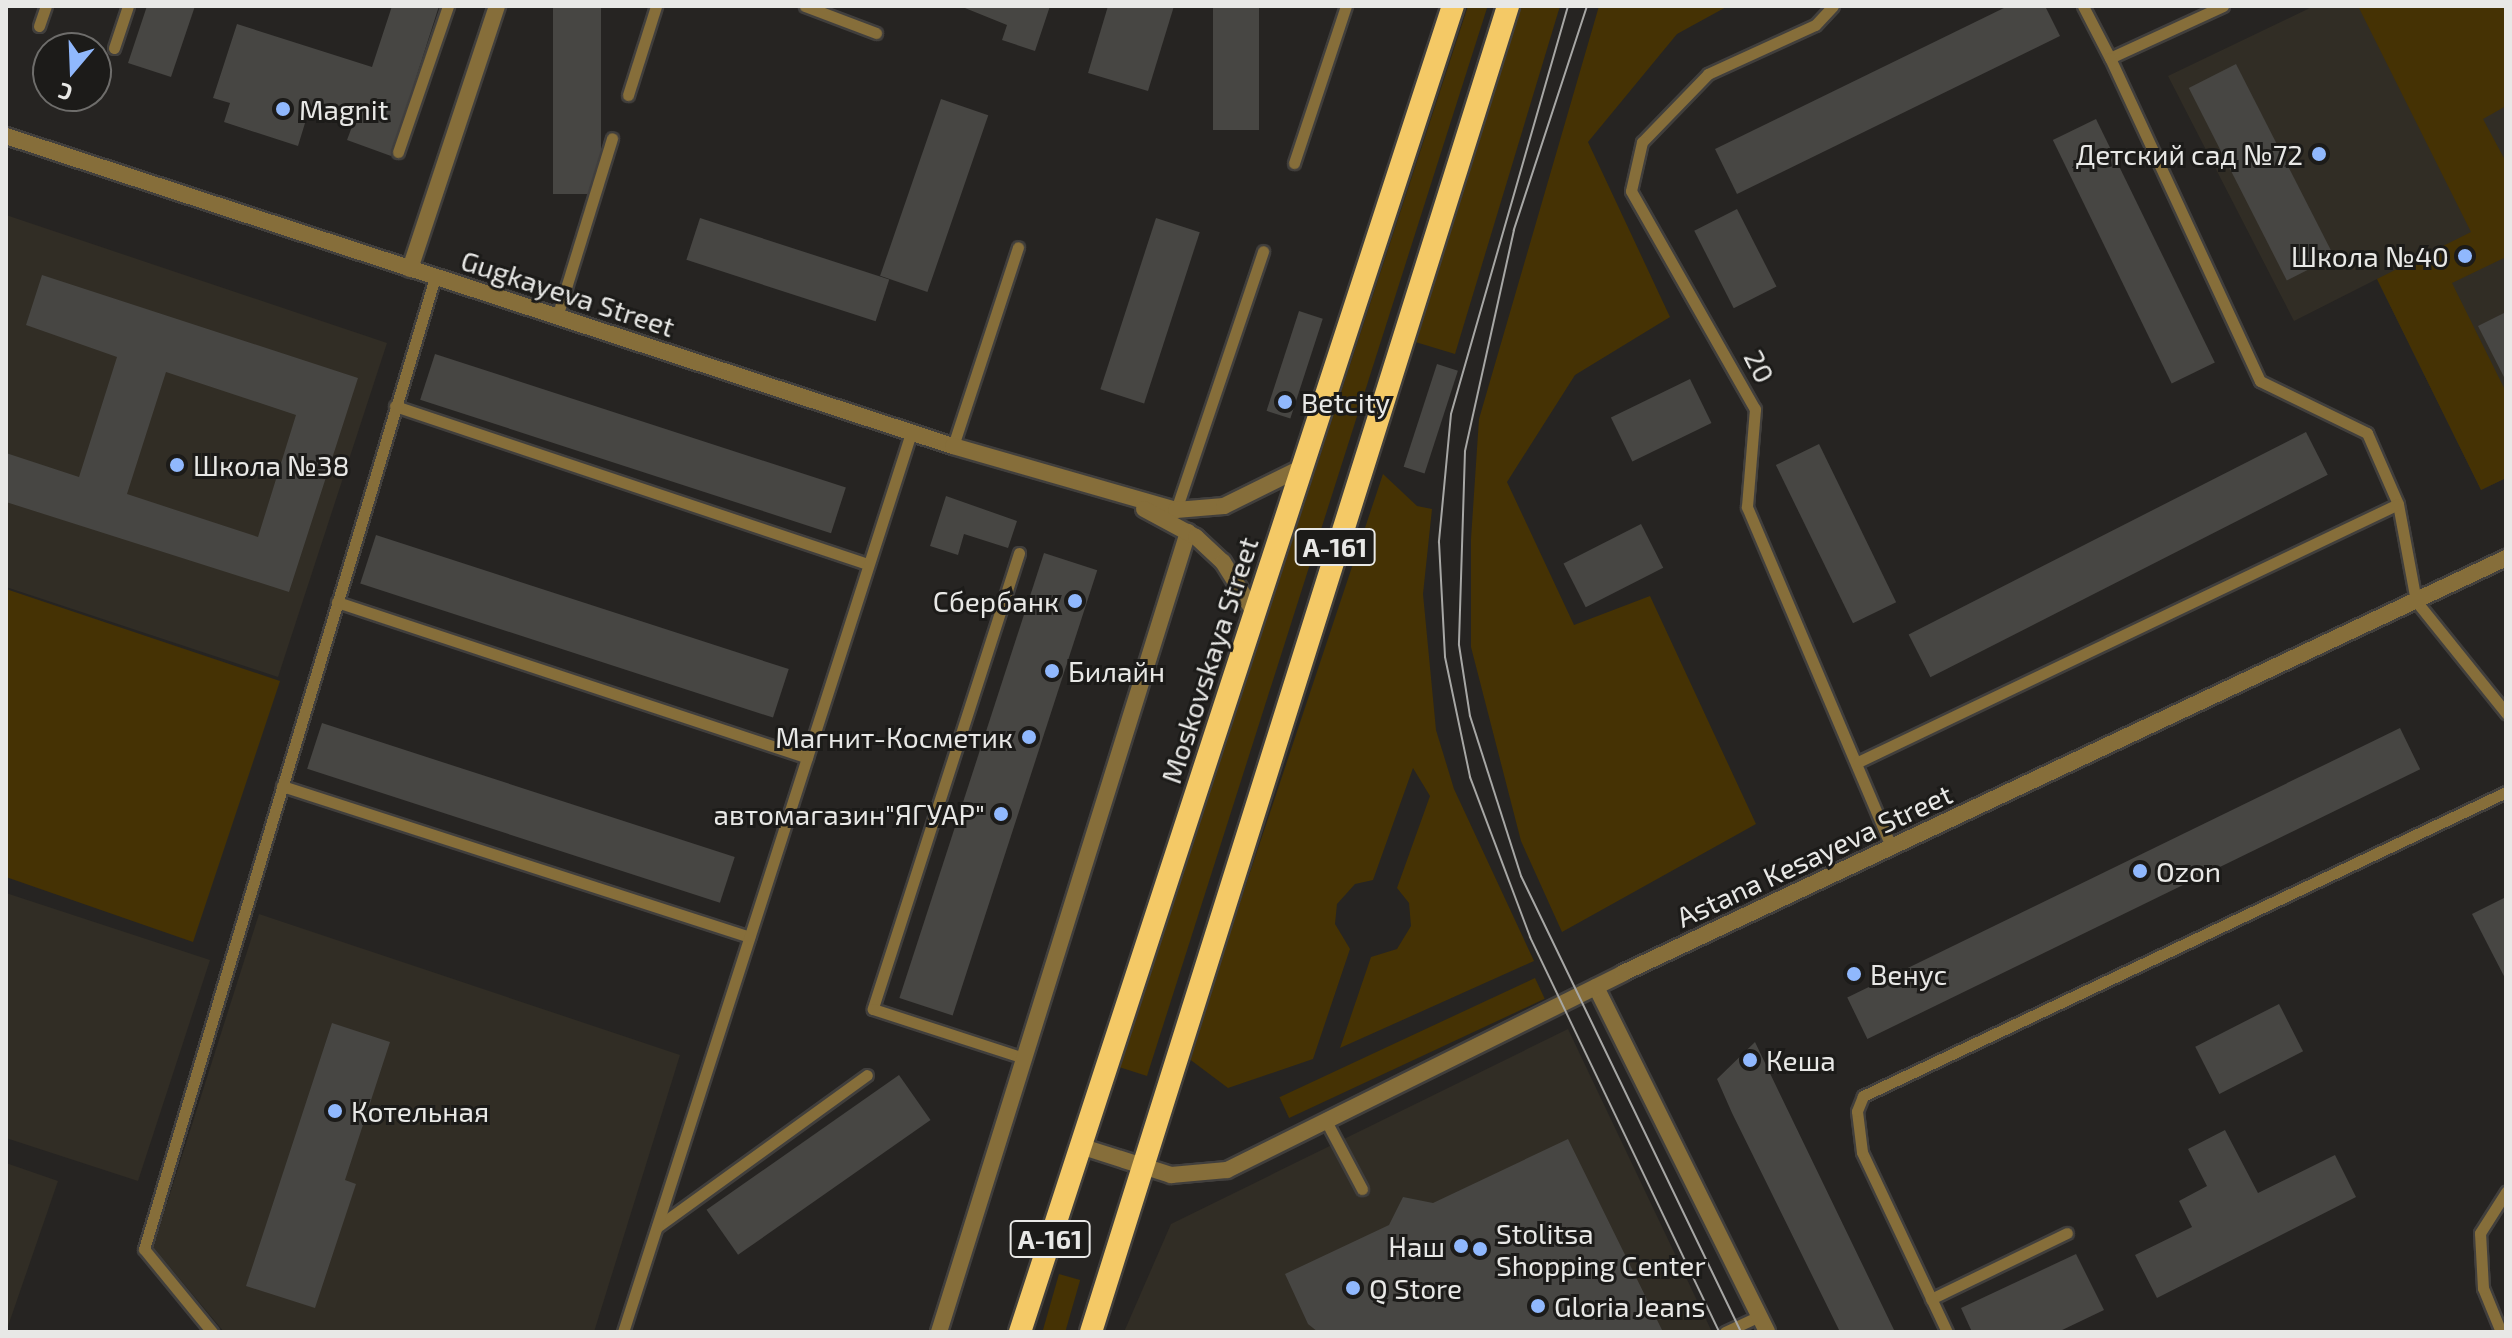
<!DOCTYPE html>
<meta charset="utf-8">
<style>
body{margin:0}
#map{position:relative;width:2512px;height:1338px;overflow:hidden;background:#262422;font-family:"Exo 2",sans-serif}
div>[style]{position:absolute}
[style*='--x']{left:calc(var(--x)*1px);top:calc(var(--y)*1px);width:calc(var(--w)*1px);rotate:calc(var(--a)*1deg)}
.built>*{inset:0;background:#312d25}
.green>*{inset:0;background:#453204;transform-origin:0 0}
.building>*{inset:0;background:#474643;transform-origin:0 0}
.roads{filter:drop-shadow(2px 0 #413f3d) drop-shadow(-2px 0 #413f3d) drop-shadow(0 2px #413f3d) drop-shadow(0 -2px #413f3d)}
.service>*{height:11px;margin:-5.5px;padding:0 5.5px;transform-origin:5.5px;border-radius:5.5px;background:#866e3a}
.minor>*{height:16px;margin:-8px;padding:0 8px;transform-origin:8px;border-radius:8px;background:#866e3a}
.tertiary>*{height:16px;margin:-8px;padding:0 8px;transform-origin:8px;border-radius:8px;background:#866e3a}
.trunk>*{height:22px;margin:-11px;padding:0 11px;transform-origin:11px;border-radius:11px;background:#f4c966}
.tram>*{height:2px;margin:-1px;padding:0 1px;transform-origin:1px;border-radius:1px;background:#a7a7a5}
.dots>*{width:22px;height:22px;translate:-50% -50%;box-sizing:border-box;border:4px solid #1c1b19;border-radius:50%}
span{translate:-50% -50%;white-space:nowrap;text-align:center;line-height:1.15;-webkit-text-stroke:6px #1c1b19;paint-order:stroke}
.shield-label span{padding:2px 6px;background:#1c1b19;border:2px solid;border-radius:6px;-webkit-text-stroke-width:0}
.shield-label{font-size:26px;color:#e8e8e6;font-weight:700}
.poi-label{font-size:28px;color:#e8e8e6}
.left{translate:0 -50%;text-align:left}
.right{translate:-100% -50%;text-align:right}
.street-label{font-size:28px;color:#e8e8e6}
.frame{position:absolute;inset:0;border:8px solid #e8e8e6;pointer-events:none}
.north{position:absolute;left:32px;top:32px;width:80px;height:80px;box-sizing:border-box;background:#1c1b19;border:2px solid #6e6d6b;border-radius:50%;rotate:199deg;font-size:22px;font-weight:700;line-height:32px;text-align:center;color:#e8e8e6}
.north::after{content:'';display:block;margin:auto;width:28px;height:36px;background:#90b8fd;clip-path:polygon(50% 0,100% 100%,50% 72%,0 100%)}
</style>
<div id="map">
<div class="built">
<div style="clip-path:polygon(2314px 6px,2506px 6px,2506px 478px,2481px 490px,2377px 279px,2294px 321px,2168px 76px)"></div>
<div style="clip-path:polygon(6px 215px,387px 343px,278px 677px,6px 587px)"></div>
<div style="clip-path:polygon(6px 893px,210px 960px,138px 1181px,6px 1138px)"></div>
<div style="clip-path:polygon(259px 914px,680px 1055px,594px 1332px,224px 1332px,153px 1247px)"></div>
<div style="clip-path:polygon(1568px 1029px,1712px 1332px,1124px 1332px,1171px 1224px)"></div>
<div style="clip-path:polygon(6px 1163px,58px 1181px,6px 1332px)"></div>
</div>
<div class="green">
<div style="clip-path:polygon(1468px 6px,1487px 8px,1147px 1076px,1119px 1067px)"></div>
<div style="clip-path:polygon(1519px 6px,1560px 6px,1455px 354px,1412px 341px)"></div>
<div style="clip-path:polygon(1599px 6px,1728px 6px,1677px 34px,1588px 142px,1670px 317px,1575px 375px,1507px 482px,1574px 625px,1650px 596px,1756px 824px,1562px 932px,1521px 841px,1471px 647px,1471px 539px,1479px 419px)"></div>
<div style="clip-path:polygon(2358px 6px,2506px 6px,2506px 106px,2483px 119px,2506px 162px,2506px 257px,2452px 283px,2506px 392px,2506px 478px,2481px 490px,2377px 279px,2471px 232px)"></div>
<div style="clip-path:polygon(1383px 474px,1417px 506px,1432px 509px,1423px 594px,1436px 730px,1454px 789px,1534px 961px,1340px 1048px,1371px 957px,1397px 949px,1411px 926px,1409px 903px,1397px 888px,1430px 796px,1413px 768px,1373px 880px,1355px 884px,1337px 904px,1335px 924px,1350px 949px,1313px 1059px,1228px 1088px,1188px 1058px)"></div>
<div style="clip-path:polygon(6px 589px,280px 681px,193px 942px,6px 877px)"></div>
<div style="left:1535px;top:978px;width:23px;height:282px;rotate:65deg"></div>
<div style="left:1059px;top:1274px;width:22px;height:61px;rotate:16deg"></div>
</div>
<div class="building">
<div style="clip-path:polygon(147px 6px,195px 6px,171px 77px,128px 63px)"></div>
<div style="clip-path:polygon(392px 6px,439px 6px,391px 156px,347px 140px,353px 124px,309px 110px,298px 146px,224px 122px,230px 103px,213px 98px,237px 24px,372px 67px)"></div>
<div style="left:553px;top:6px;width:48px;height:188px"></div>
<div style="clip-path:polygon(960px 6px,1050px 6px,1035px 51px,1002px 40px,1007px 25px)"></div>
<div style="clip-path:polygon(1108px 6px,1174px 6px,1148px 91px,1088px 73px)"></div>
<div style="left:1213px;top:6px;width:46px;height:124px"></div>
<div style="clip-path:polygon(2008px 6px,2045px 6px,2060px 36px,1737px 194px,1715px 149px)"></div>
<div style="left:2236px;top:64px;width:216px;height:53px;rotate:63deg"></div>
<div style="left:941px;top:99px;width:50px;height:187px;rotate:19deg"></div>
<div style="left:2096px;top:119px;width:271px;height:48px;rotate:64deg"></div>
<div style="left:1737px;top:209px;width:87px;height:48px;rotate:63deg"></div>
<div style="left:700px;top:218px;width:199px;height:44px;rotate:18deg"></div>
<div style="left:1156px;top:218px;width:46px;height:180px;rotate:18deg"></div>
<div style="clip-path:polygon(evenodd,42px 275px,358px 378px,289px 592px,6px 502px,6px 453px,79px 477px,117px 357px,26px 325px,42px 275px,166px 372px,296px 415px,258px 537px,127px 494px,166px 372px)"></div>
<div style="left:1299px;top:311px;width:25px;height:105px;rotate:18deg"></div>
<div style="clip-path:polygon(2506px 312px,2506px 381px,2478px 326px)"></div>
<div style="left:435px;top:354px;width:432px;height:48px;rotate:18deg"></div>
<div style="left:1437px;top:364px;width:22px;height:108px;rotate:18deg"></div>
<div style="left:1690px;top:379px;width:49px;height:88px;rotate:64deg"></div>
<div style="left:2306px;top:432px;width:48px;height:446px;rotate:63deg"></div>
<div style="left:1819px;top:444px;width:176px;height:48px;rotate:64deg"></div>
<div style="clip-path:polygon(946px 496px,1017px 521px,1008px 548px,964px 534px,958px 555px,930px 546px)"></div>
<div style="left:1641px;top:524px;width:49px;height:87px;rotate:63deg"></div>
<div style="left:376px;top:535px;width:434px;height:51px;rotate:18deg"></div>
<div style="left:1044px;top:553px;width:56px;height:468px;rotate:18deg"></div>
<div style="left:322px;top:723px;width:434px;height:48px;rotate:18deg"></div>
<div style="left:2400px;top:728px;width:46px;height:615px;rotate:64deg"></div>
<div style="clip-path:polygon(2506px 897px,2506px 980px,2472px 914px)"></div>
<div style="left:2279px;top:1004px;width:53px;height:94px;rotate:63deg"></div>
<div style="clip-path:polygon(332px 1023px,390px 1042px,345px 1180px,356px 1184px,315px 1308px,246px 1286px)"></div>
<div style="clip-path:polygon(1755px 1042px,1778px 1090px,1895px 1332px,1840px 1332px,1732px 1113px,1717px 1079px)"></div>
<div style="left:899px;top:1075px;width:55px;height:235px;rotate:55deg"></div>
<div style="clip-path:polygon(2225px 1130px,2258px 1193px,2335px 1155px,2356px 1197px,2157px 1298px,2135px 1255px,2192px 1227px,2179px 1201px,2207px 1186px,2188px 1149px)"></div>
<div style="clip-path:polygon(1568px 1139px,1663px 1332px,1318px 1332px,1308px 1324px,1285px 1274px,1389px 1225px,1403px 1197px,1433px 1203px)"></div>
<div style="clip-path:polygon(2076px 1254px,2104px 1310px,2058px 1332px,1972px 1332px,1961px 1308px)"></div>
</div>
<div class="roads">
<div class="service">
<div style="--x:805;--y:6;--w:76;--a:20.8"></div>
<div style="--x:1833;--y:6;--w:26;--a:133"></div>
<div style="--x:1815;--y:25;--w:118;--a:155.4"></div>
<div style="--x:1708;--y:74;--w:95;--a:134.1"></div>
<div style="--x:1642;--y:142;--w:50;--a:102.7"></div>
<div style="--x:1631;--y:191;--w:251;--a:60.4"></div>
<div style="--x:1755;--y:409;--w:98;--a:94.7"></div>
<div style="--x:1747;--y:507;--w:369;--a:67"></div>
<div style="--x:2083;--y:6;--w:59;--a:62.6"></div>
<div style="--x:2223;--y:6;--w:124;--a:155.3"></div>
<div style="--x:2110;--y:58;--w:356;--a:65.1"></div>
<div style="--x:2260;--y:381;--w:119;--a:25.9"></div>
<div style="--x:2367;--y:433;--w:77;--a:66.4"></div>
<div style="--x:2398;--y:504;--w:99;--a:79.5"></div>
<div style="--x:2416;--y:601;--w:144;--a:51.2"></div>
<div style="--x:39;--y:26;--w:21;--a:-71"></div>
<div style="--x:114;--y:48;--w:44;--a:-71.6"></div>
<div style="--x:628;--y:95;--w:93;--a:-72.5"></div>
<div style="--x:398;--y:152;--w:154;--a:-71.1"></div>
<div style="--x:1294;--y:163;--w:165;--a:-71.7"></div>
<div style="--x:557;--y:317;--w:187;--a:-72.9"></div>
<div style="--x:395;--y:406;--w:499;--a:18.5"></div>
<div style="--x:953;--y:446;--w:209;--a:-71.9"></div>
<div style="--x:1176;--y:510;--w:273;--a:-71.4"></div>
<div style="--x:1019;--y:553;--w:479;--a:107.8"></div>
<div style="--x:873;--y:1009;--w:159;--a:18"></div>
<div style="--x:337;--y:602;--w:495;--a:18.3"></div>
<div style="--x:1858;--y:762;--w:598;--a:-25.54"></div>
<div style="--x:282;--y:786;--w:491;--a:17.9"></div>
<div style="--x:1326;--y:1121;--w:77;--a:62.1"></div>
<div style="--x:657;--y:1227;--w:259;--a:-35.9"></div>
<div style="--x:1931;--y:1299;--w:151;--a:-25.9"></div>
<div style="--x:212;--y:1332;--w:107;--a:-129.3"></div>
<div style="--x:144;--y:1249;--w:1015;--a:-73.33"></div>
<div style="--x:623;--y:1332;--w:944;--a:-72.24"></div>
<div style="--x:1725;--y:1332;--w:38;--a:-25"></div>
<div style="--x:1947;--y:1332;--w:199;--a:-115.3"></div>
<div style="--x:1862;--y:1152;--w:41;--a:-97"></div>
<div style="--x:1857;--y:1111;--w:16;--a:-68"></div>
<div style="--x:1863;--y:1096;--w:711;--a:-25.3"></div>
<div style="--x:2501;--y:1332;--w:48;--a:-112.2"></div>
<div style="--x:2483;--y:1288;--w:55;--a:-93.1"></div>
<div style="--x:2480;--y:1233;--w:49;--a:-57.6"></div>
</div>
<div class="minor">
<div style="--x:410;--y:269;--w:277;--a:-71.7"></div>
<div style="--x:939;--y:1332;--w:838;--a:-72.71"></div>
</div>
<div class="tertiary">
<div style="--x:6;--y:136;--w:996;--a:18.13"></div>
<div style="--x:953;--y:446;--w:232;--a:16"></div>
<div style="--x:1176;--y:510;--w:48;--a:-4.8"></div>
<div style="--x:1224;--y:506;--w:86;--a:-26.3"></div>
<div style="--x:1144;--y:509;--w:59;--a:28.3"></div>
<div style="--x:1196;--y:537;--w:37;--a:43"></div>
<div style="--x:1223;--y:562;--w:62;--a:58.1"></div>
<div style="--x:1596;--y:987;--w:385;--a:63.6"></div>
<div style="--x:1080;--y:1146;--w:96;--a:17.7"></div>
<div style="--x:1171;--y:1175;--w:56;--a:-5.1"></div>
<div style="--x:1227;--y:1170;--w:442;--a:-26.4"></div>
<div style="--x:1623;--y:973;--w:976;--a:-25.17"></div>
</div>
<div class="trunk">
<div style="--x:1020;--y:1332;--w:1395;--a:-71.92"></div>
<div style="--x:1091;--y:1332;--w:1390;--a:-72.54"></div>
</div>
</div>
<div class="tram">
<div style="--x:1568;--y:6;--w:424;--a:106"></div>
<div style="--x:1451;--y:414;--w:129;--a:95.4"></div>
<div style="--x:1439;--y:542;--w:115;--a:87"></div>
<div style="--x:1445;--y:657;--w:123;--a:78.2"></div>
<div style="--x:1470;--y:777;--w:171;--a:69.4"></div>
<div style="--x:1530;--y:937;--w:438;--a:64.4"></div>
<div style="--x:1587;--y:6;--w:236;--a:108.1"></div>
<div style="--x:1514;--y:230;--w:226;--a:102.5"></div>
<div style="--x:1465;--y:451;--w:194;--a:91.8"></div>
<div style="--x:1459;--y:645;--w:72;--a:81.2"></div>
<div style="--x:1470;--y:716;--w:168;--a:72.3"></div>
<div style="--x:1521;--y:876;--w:506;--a:64.24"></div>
</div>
<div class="dots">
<div style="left:283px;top:109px;background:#90b8fd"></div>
<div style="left:2319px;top:154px;background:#90b8fd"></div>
<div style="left:2465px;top:256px;background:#90b8fd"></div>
<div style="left:1285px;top:402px;background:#90b8fd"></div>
<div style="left:177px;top:465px;background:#90b8fd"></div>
<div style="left:1075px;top:601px;background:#90b8fd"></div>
<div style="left:1052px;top:671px;background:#90b8fd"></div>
<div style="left:1029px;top:737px;background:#90b8fd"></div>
<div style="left:1001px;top:814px;background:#90b8fd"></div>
<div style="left:2140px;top:871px;background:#90b8fd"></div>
<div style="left:1854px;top:974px;background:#90b8fd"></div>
<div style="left:1750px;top:1060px;background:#90b8fd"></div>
<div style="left:335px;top:1111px;background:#90b8fd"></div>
<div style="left:1461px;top:1246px;background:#90b8fd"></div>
<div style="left:1480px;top:1249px;background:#90b8fd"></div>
<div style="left:1353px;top:1288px;background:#90b8fd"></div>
<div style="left:1538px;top:1306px;background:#90b8fd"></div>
</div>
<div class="shield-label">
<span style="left:1335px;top:547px">А-161</span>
<span style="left:1050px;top:1239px">А-161</span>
</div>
<div class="poi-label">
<span class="left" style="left:299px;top:109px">Magnit</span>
<span class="right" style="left:2303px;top:154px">Детский сад №72</span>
<span class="right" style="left:2449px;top:256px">Школа №40</span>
<span class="left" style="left:1301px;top:402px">Betcity</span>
<span class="left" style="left:193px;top:465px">Школа №38</span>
<span class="right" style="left:1059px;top:601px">Сбербанк</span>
<span class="left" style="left:1068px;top:671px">Билайн</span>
<span class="right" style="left:1013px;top:737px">Магнит-Косметик</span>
<span class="right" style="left:985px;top:814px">автомагазин"ЯГУАР"</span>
<span class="left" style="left:2156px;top:871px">Ozon</span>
<span class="left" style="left:1870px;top:974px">Венус</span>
<span class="left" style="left:1766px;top:1060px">Кеша</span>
<span class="left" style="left:351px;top:1111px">Котельная</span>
<span class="left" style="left:1496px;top:1249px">Stolitsa<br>Shopping Center</span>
<span class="right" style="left:1445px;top:1246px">Наш</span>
<span class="left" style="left:1369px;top:1288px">Q Store</span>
<span class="left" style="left:1554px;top:1306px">Gloria Jeans</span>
</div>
<div class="street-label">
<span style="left:568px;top:293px;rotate:18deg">Gugkayeva Street</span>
<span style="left:1760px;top:366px;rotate:63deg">20</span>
<span style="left:1209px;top:660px;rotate:-72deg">Moskovskaya Street</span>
<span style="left:1814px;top:855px;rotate:-25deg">Astana Kesayeva Street</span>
</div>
<div class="frame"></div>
<div class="north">С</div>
</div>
